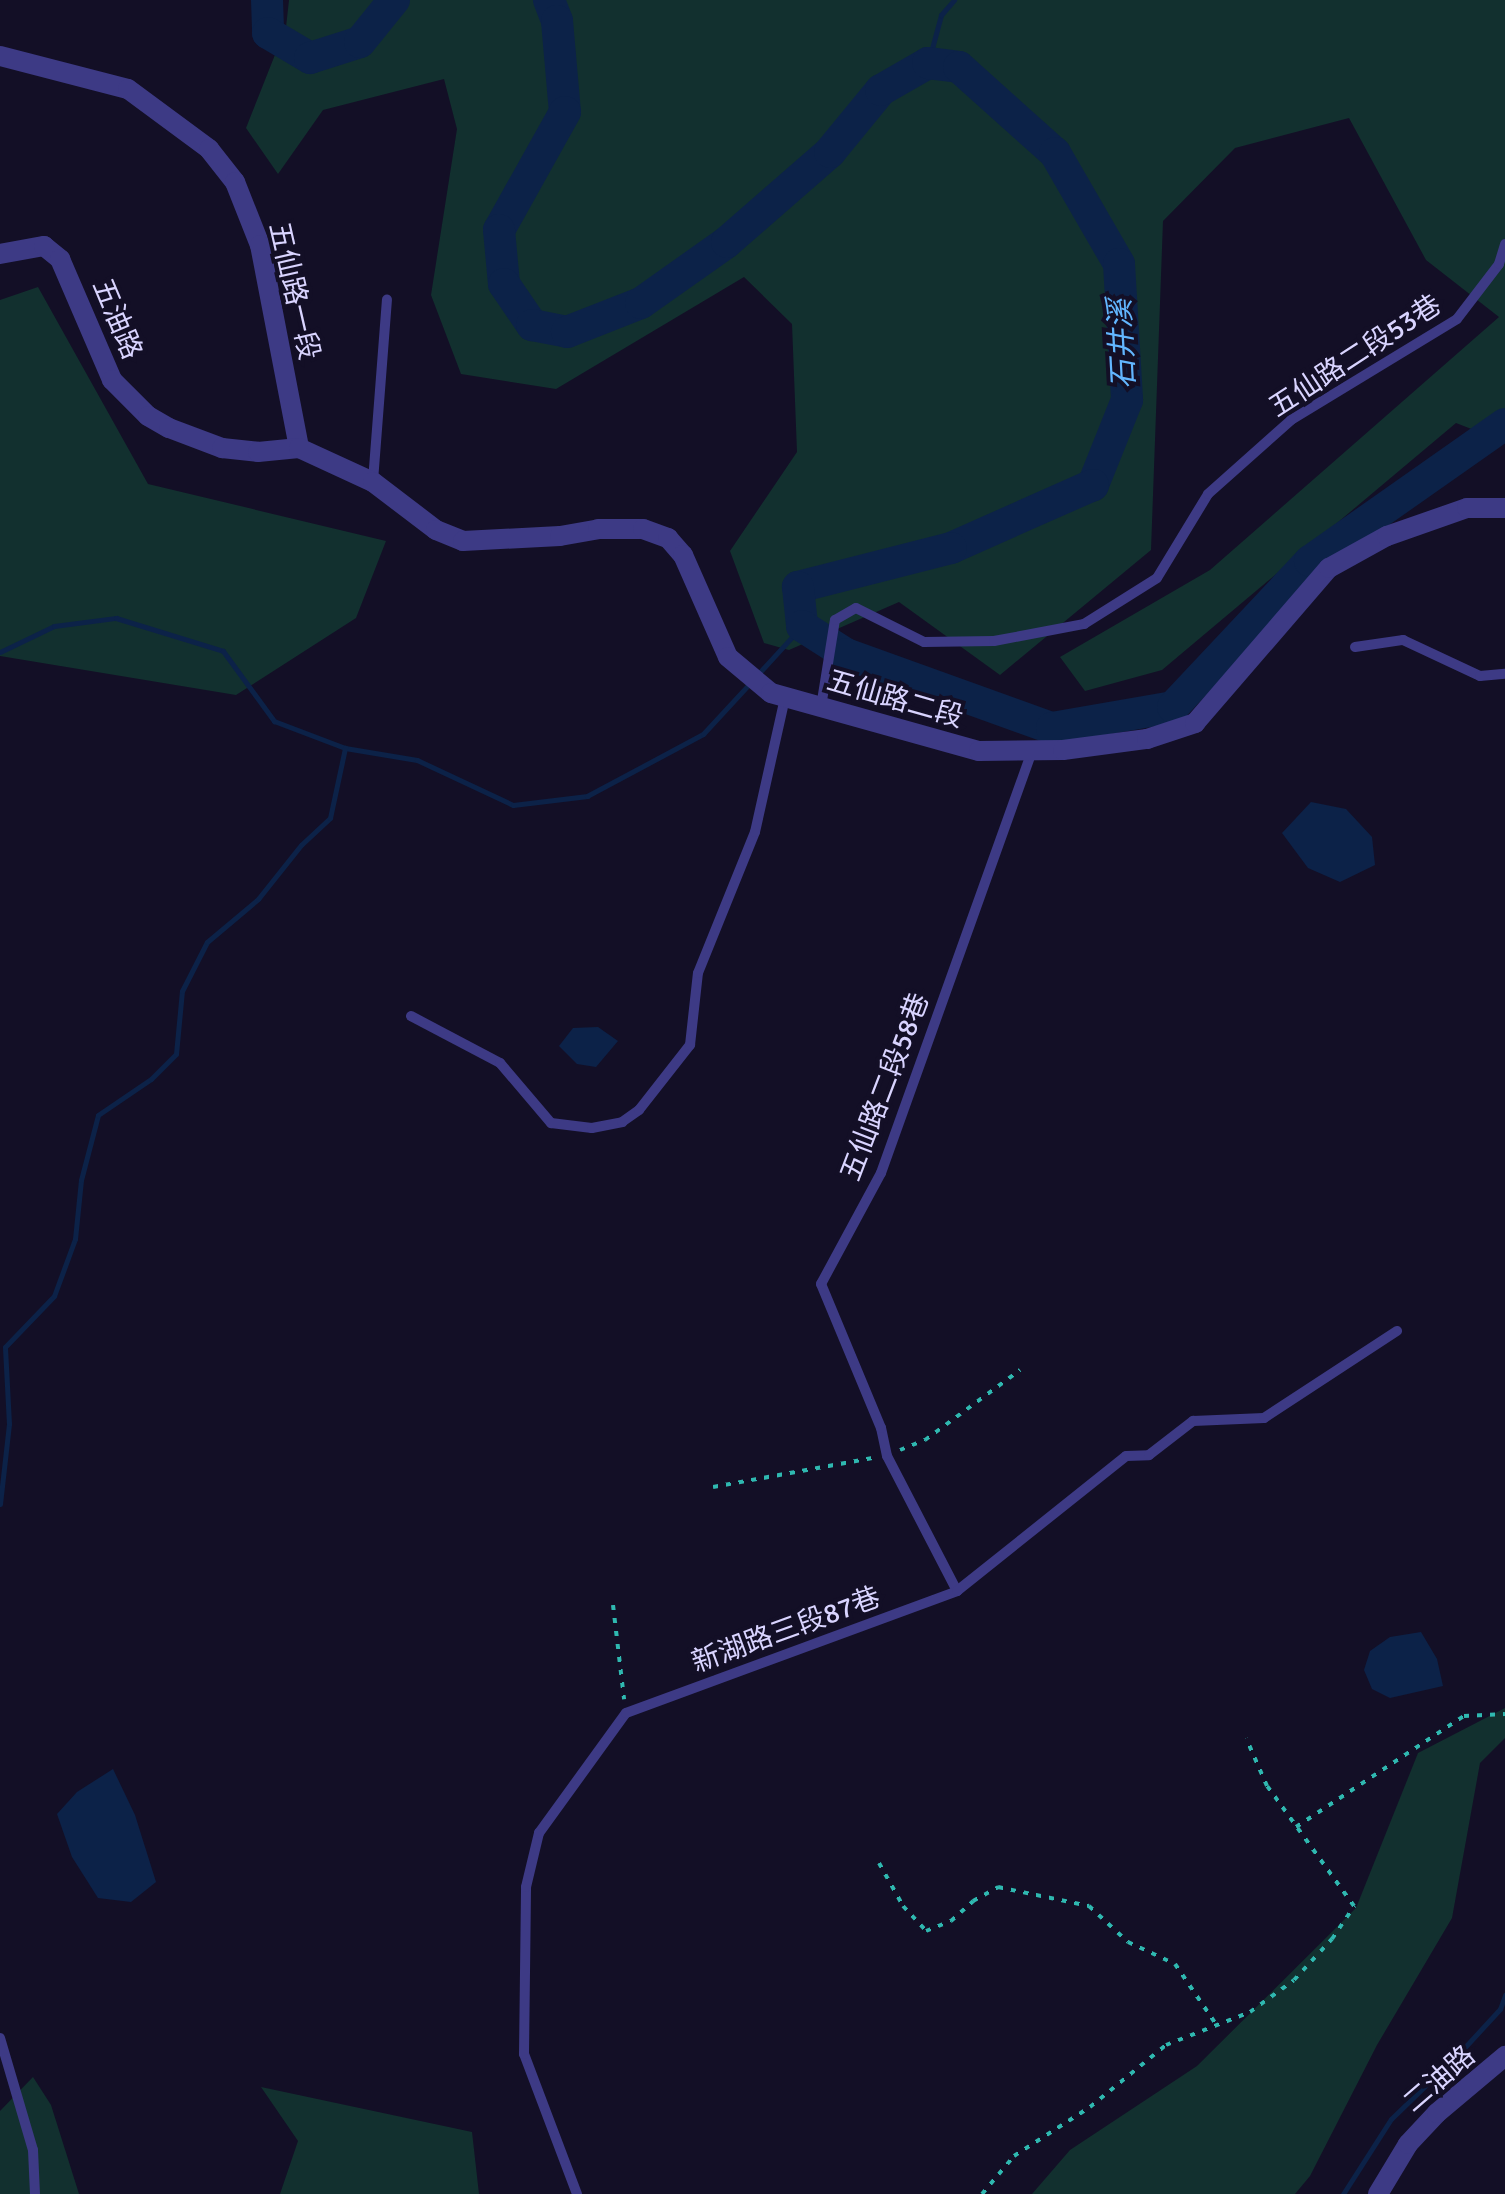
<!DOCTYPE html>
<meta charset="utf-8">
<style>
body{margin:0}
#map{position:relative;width:1505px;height:2194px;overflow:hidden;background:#130f26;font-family:Signika,"Noto Sans TC",sans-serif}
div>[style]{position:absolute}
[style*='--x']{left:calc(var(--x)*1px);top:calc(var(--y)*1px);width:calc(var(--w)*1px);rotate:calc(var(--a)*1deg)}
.green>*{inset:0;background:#12302f}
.water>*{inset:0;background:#0c2248}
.stream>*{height:5px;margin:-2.5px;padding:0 2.5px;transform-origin:2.5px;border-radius:2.5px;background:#0c2248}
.river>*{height:32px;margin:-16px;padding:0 16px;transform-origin:16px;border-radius:16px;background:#0c2248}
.path>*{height:4px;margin-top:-2px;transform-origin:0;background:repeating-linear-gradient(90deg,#2fb8b0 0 5px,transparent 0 13px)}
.lane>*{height:10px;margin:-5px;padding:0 5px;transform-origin:5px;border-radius:5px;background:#3d3a85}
.street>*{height:20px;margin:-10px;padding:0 10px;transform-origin:10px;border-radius:10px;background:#3d3a85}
span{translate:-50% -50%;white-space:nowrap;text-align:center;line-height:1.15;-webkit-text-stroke:8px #130f26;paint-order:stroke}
.street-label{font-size:28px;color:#d9d4ff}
.water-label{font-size:30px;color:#62b6ff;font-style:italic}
</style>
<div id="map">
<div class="green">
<div style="clip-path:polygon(289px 0,1505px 0,1505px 442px,1456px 423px,1162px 670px,1085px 691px,1060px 657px,1210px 570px,1499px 317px,1426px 260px,1349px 118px,1235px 148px,1163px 221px,1151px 550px,1000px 675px,899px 602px,789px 650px,764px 643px,730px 551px,797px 452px,792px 324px,744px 277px,556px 389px,461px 374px,431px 295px,457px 129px,444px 79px,323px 110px,278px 174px,246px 128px,286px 27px)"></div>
<div style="clip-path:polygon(38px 287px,148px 484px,386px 541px,356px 618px,236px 695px,0 656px,0 300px)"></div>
<div style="clip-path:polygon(1505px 1708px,1505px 1738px,1480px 1763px,1452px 1918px,1377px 2045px,1310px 2176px,1295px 2194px,1032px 2194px,1070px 2150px,1197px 2066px,1356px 1908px,1418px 1753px)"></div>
<div style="clip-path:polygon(33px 2077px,51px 2105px,79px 2194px,0 2194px,0 2111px)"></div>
<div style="clip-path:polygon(261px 2087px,472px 2132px,479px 2194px,280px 2194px,298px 2141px)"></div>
</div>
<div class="water">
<div style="clip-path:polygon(1311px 802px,1346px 809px,1372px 837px,1375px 865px,1340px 882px,1308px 868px,1282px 833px)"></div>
<div style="clip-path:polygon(598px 1027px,618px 1041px,596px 1067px,577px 1064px,559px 1046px,573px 1028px)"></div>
<div style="clip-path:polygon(1421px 1632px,1437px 1659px,1443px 1686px,1390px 1698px,1372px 1689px,1364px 1670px,1370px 1651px,1390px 1637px)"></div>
<div style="clip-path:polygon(113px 1769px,135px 1815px,156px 1882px,131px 1902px,98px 1898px,72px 1857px,57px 1814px,77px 1792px)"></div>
</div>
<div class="stream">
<div style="--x:928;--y:63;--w:50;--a:-74.8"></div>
<div style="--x:941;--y:15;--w:20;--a:-49"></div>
<div style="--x:0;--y:652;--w:60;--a:-25.7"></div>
<div style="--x:54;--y:626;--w:63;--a:-7.4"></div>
<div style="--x:116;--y:618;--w:112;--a:17.1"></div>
<div style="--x:223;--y:651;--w:87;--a:53.9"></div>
<div style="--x:274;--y:721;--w:76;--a:20.8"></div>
<div style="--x:345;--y:748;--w:73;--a:9.5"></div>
<div style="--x:417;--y:760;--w:106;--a:25.1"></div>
<div style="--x:513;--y:805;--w:75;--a:-6.9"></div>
<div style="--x:587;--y:796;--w:132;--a:-28.1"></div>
<div style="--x:703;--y:734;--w:71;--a:-47.3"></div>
<div style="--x:758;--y:674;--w:65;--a:-47.5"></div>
<div style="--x:0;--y:1504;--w:81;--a:-83.6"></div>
<div style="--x:9;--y:1424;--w:77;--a:-93"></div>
<div style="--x:5;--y:1347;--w:71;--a:-46.1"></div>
<div style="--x:54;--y:1296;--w:61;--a:-69.8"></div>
<div style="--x:75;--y:1239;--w:59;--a:-84.2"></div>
<div style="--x:81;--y:1180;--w:67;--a:-75.3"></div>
<div style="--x:98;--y:1115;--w:64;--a:-34.2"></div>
<div style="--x:151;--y:1079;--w:35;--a:-45"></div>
<div style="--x:176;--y:1054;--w:63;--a:-84.6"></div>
<div style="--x:182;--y:991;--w:55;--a:-63"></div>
<div style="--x:207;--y:942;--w:67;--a:-40.1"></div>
<div style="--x:258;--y:899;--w:69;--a:-51.5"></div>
<div style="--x:301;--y:845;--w:40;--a:-43"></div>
<div style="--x:330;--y:818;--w:72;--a:-77.9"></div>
<div style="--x:1343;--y:2194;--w:89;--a:-57.4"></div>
<div style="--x:1391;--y:2119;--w:103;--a:-44.2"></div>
<div style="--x:1465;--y:2047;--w:52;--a:-47.4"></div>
<div style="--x:1500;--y:2009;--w:15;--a:-70"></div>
</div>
<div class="river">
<div style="--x:267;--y:0;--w:33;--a:88"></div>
<div style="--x:268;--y:33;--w:49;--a:30.8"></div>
<div style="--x:310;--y:58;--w:52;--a:-17.7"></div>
<div style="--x:360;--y:42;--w:54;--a:-51"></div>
<div style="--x:549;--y:0;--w:22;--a:69"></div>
<div style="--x:557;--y:21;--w:91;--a:85"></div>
<div style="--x:565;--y:112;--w:135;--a:119.2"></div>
<div style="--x:499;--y:230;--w:54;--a:84.7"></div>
<div style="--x:504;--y:284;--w:50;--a:55.7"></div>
<div style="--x:532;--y:325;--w:36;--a:11"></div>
<div style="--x:567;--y:332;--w:79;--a:-21.4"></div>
<div style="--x:641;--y:303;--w:105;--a:-35.3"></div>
<div style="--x:727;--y:242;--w:137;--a:-41.1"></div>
<div style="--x:830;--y:152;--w:80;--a:-50.6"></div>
<div style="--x:881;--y:90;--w:54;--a:-29.9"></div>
<div style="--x:928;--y:63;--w:31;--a:7"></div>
<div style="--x:959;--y:67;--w:129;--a:41.9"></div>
<div style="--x:1055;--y:153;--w:128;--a:60"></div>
<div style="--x:1119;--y:264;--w:136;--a:86.6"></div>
<div style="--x:1127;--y:400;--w:92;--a:111.8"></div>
<div style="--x:1093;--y:485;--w:155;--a:156.1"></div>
<div style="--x:951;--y:548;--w:158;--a:165.7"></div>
<div style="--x:798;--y:587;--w:39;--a:84"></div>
<div style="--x:802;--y:626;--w:52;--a:32.5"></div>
<div style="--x:846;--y:654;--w:219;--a:19.8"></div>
<div style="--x:1052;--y:728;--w:123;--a:-9.8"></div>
<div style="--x:1173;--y:707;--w:200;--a:-46.8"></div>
<div style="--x:1310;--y:561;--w:238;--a:-35.1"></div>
</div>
<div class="path">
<div style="--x:900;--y:1450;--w:27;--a:-22"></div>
<div style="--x:925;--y:1440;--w:118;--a:-36.4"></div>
<div style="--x:713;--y:1487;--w:162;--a:-10.3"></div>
<div style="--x:613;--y:1605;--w:95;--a:83.3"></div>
<div style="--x:1296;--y:1827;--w:201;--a:-33.5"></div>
<div style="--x:1464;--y:1716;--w:41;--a:-2.8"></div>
<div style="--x:879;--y:1863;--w:49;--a:60.8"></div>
<div style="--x:903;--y:1906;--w:34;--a:47"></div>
<div style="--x:926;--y:1931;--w:27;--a:-22"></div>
<div style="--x:951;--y:1921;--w:30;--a:-42"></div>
<div style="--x:973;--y:1901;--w:29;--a:-29"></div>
<div style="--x:998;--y:1887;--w:93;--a:11.8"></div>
<div style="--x:1089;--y:1906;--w:53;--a:42.7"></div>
<div style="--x:1128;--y:1942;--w:52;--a:25.1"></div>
<div style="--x:1175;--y:1964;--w:73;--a:55.7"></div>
<div style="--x:982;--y:2194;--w:50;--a:-49.9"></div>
<div style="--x:1014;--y:2156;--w:90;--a:-32.8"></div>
<div style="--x:1090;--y:2107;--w:98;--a:-39.2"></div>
<div style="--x:1166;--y:2045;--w:90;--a:-21.4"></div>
<div style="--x:1250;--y:2012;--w:54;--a:-36"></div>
<div style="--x:1294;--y:1980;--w:56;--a:-47.2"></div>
<div style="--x:1332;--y:1939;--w:40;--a:-56"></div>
<div style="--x:1354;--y:1906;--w:148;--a:-125.9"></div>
<div style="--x:1267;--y:1786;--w:52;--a:-113.6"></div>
</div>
<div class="lane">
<div style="--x:373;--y:481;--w:182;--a:-85.6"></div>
<div style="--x:1355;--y:647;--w:49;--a:-8.3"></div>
<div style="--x:1403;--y:640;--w:85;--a:25.1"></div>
<div style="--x:1480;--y:676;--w:25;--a:-5"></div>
<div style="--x:821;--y:707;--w:88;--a:-80.9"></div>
<div style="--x:835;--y:620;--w:24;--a:-30"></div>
<div style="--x:856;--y:608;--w:76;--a:26.6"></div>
<div style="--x:924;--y:642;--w:70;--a:-0.8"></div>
<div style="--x:994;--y:641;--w:92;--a:-10.7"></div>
<div style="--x:1084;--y:624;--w:86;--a:-32.2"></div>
<div style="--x:1157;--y:578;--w:98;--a:-58.7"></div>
<div style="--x:1208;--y:494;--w:111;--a:-41.7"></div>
<div style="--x:1291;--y:420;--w:194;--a:-31.3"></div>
<div style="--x:1457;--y:319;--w:69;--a:-52.6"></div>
<div style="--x:1499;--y:264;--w:21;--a:-73"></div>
<div style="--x:411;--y:1016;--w:101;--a:27.8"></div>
<div style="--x:500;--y:1063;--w:79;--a:49.6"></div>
<div style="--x:551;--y:1123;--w:41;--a:7"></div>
<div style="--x:592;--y:1128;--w:31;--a:-11"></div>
<div style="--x:622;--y:1122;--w:21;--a:-35"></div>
<div style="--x:639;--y:1110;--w:83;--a:-51.9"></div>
<div style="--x:690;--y:1045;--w:72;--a:-83.7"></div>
<div style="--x:698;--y:973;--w:152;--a:-68"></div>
<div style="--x:755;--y:832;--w:137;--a:-77.4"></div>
<div style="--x:957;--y:1591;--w:152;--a:-117.4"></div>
<div style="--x:887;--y:1456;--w:29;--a:-102"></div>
<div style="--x:881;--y:1428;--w:156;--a:-112.6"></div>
<div style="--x:821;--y:1284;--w:126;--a:-61.6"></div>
<div style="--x:881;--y:1173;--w:445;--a:-70.3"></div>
<div style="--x:0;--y:2038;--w:117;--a:73.6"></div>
<div style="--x:33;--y:2150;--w:44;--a:87.4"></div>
<div style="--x:577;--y:2194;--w:150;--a:-110.7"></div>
<div style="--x:524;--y:2054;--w:167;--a:-89.3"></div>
<div style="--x:526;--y:1887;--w:56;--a:-76.5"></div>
<div style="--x:539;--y:1833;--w:148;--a:-54.1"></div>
<div style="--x:626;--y:1713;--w:353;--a:-20.2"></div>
<div style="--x:957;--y:1591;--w:216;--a:-38.6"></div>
<div style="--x:1126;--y:1456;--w:23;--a:-2"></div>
<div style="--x:1149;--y:1455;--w:56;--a:-37.7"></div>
<div style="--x:1193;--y:1421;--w:71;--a:-2.4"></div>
<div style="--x:1264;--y:1418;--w:159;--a:-33.2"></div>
</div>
<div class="street">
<div style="--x:0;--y:56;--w:132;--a:14.5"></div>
<div style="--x:128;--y:89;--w:101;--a:36.5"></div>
<div style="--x:209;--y:149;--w:42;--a:51.8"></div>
<div style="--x:235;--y:182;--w:68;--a:68.4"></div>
<div style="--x:260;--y:245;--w:207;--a:79.1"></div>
<div style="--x:0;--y:254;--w:45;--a:-10.3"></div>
<div style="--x:44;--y:246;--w:21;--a:39"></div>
<div style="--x:60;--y:259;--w:132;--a:66.7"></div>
<div style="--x:112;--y:380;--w:51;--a:45"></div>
<div style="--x:148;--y:416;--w:24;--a:30"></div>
<div style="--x:169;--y:428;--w:57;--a:20.7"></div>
<div style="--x:222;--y:448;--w:36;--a:6"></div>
<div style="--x:258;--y:452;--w:41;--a:-5.6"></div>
<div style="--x:299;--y:448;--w:81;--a:24.7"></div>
<div style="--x:373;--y:482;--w:79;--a:37.3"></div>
<div style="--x:436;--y:530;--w:29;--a:22"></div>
<div style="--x:463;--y:541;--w:97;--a:-3"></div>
<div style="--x:560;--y:536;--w:39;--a:-10"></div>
<div style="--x:598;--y:529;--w:45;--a:0"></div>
<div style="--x:643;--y:529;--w:27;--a:20"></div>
<div style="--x:668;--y:538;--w:23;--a:49"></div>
<div style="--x:683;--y:555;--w:111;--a:66.2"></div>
<div style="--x:728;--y:657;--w:56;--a:39.9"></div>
<div style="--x:771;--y:693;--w:216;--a:15.6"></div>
<div style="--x:979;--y:751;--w:84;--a:-0.7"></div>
<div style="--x:1063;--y:750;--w:85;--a:-7.5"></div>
<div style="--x:1147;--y:739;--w:51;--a:-18.4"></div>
<div style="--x:1195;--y:723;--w:205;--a:-49.2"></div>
<div style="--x:1329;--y:568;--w:66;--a:-28.9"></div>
<div style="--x:1387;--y:536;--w:85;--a:-19.3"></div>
<div style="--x:1467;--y:508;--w:38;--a:0"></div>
<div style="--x:1378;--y:2194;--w:58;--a:-59"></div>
<div style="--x:1408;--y:2144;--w:42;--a:-46.9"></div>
<div style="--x:1437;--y:2113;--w:89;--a:-40"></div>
</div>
<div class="street-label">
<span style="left:294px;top:291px;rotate:77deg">五仙路一段</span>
<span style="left:117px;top:319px;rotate:67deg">五油路</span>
<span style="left:1355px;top:356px;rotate:-33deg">五仙路二段53巷</span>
<span style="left:895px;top:699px;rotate:16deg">五仙路二段</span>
<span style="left:885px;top:1087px;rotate:-69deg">五仙路二段58巷</span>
<span style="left:786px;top:1630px;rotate:-20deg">新湖路三段87巷</span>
<span style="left:1439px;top:2079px;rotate:-41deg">二油路</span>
</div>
<div class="water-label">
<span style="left:1123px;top:344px;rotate:-93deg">石井溪</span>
</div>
</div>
